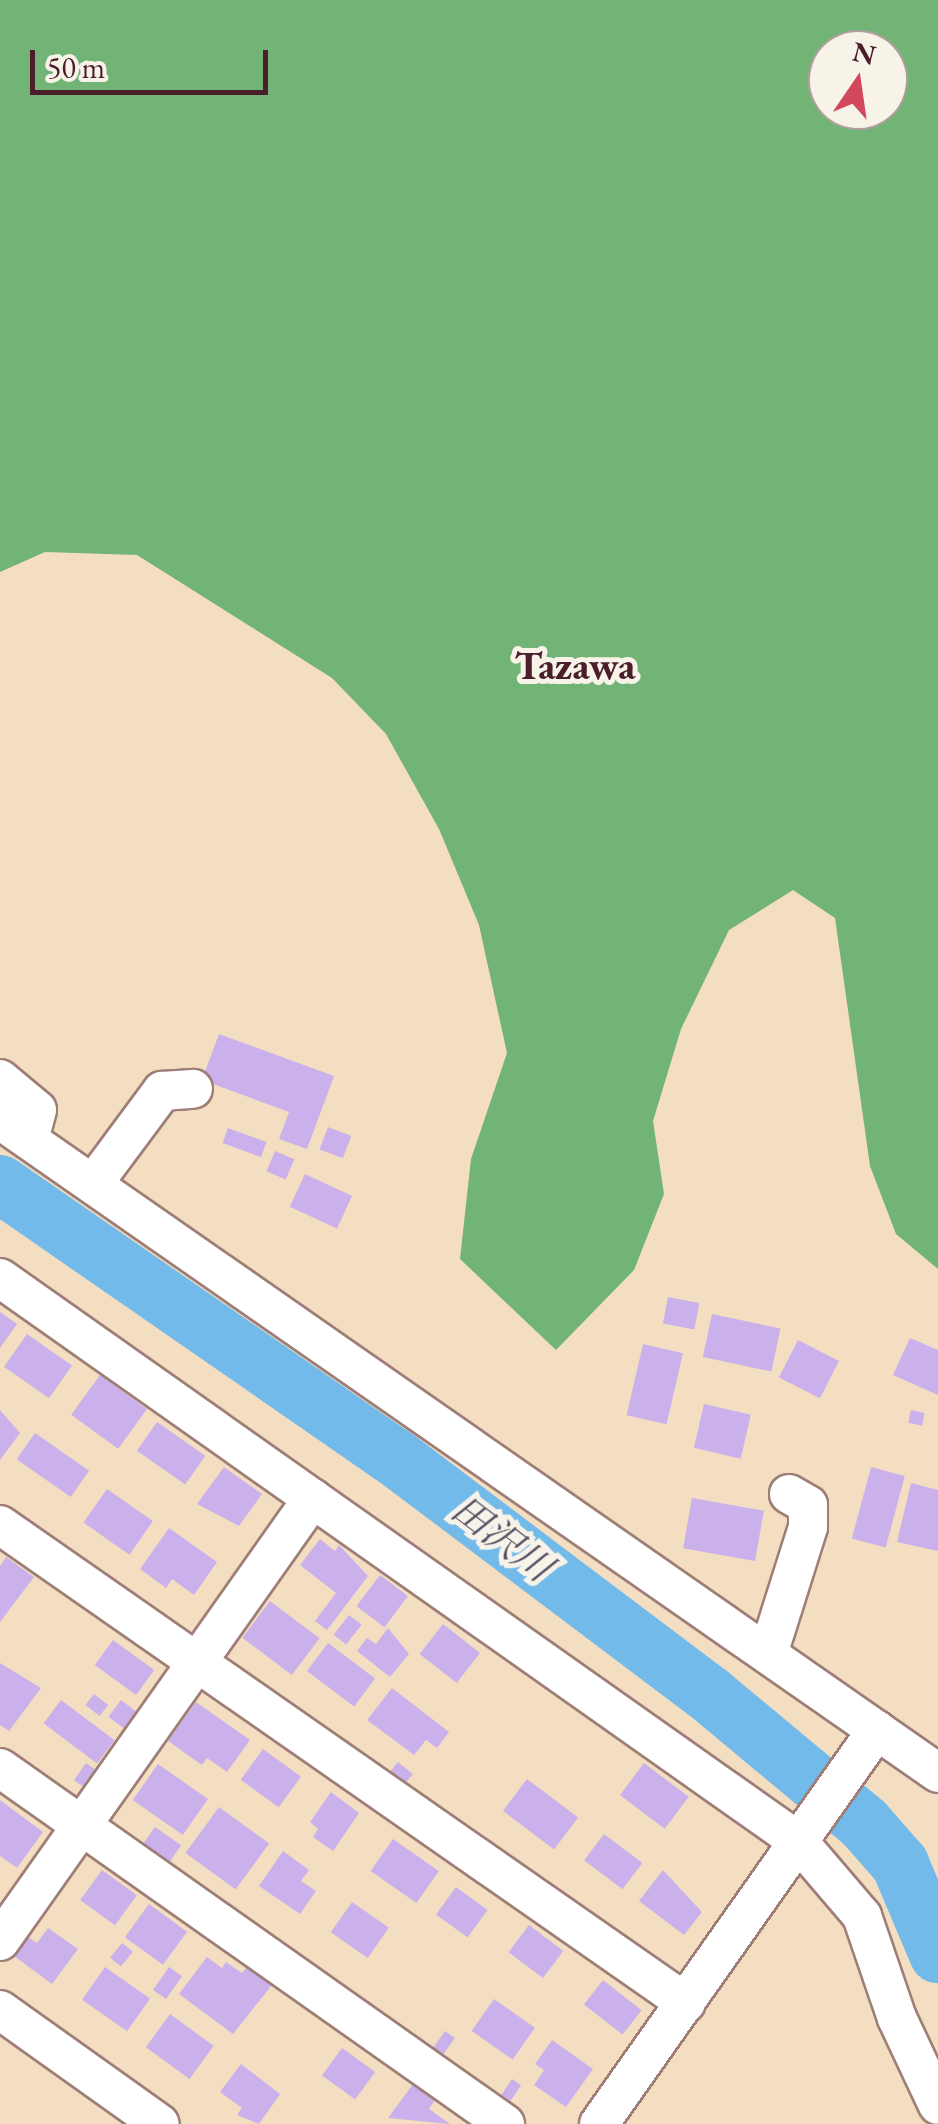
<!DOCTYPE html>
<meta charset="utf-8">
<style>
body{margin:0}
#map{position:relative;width:938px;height:2124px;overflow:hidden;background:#f3dec1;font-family:"EB Garamond","Noto Serif JP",serif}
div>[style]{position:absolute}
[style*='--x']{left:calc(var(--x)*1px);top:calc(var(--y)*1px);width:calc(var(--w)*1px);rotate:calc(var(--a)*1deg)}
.forest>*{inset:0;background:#72b376}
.river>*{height:58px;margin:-29px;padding:0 29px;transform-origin:29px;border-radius:29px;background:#72baea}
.building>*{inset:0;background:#cbb1eb;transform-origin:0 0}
.roads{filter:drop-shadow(2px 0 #9e7e76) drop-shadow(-2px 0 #9e7e76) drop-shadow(0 2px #9e7e76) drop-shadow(0 -2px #9e7e76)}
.minor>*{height:38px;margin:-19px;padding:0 19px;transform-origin:19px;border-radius:19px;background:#fff}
span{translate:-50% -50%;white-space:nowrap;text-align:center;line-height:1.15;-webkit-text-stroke:10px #f7f3e8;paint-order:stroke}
.water-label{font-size:38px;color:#564e64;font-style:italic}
.quarter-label{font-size:40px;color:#4a1f2b;font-weight:700}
.north{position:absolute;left:808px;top:30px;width:100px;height:100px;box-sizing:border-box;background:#f7f3e8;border:2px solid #b29e9c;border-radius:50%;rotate:13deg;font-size:28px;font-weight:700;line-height:40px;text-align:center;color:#4a1f2b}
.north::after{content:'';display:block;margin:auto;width:35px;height:45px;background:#d1495b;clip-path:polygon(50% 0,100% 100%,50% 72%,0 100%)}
.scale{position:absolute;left:30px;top:50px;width:238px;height:45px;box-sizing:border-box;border:5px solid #4a1f2b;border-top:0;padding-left:12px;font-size:30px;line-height:35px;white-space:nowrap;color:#4a1f2b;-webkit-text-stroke:8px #f7f3e8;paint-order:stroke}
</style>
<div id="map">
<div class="forest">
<div style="clip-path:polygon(evenodd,0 0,938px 0,938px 1269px,896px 1234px,870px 1166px,835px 918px,793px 890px,729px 930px,681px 1029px,653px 1121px,664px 1194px,634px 1270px,556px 1350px,460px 1259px,471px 1159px,507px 1053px,479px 925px,439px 829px,386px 734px,332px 678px,137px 555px,45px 552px,0 572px,0 0,828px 50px,888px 50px,888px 110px,828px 110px,828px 50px)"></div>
</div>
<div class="river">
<div style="--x:0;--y:1184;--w:477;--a:34.7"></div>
<div style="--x:392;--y:1455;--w:396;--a:37"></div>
<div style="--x:708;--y:1693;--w:203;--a:39.8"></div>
<div style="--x:864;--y:1823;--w:55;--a:48.7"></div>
<div style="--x:900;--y:1864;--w:98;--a:67.1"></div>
</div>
<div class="building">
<div style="clip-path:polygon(219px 1034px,334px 1076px,307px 1149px,279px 1139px,289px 1112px,202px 1080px)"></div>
<div style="left:328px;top:1127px;width:25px;height:24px;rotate:21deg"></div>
<div style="left:228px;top:1128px;width:41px;height:16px;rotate:20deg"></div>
<div style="left:275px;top:1151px;width:21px;height:22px;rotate:23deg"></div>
<div style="left:305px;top:1174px;width:52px;height:36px;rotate:25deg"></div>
<div style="left:668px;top:1297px;width:32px;height:27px;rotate:11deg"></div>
<div style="clip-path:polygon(0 1312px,17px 1324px,0 1348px)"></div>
<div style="left:712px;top:1314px;width:70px;height:44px;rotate:12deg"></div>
<div style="left:27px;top:1334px;width:55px;height:40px;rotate:35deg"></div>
<div style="clip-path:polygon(910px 1338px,938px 1350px,938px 1395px,893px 1375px)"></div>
<div style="left:798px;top:1340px;width:46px;height:42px;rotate:27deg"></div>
<div style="left:643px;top:1344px;width:41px;height:73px;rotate:13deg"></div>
<div style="left:100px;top:1375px;width:58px;height:49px;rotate:36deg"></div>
<div style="left:704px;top:1404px;width:48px;height:45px;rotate:13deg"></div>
<div style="clip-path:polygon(0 1410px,20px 1433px,0 1460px)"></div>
<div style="left:911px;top:1410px;width:14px;height:13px;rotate:12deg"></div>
<div style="left:157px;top:1422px;width:59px;height:35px;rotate:35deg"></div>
<div style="left:35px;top:1433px;width:66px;height:32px;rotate:35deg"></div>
<div style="clip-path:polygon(224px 1467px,262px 1494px,239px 1526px,197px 1504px)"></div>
<div style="left:871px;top:1467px;width:35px;height:74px;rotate:15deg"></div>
<div style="clip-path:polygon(911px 1483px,938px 1490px,938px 1551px,897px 1542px)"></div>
<div style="left:107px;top:1489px;width:56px;height:41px;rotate:35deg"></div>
<div style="left:692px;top:1498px;width:73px;height:51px;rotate:10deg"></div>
<div style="clip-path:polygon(169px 1528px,217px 1562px,194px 1595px,172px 1579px,166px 1588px,140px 1569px)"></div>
<div style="clip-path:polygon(320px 1539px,335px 1551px,339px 1545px,368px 1576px,327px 1630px,315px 1621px,336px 1593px,300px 1565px)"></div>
<div style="clip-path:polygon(6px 1557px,34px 1577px,0 1622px,0 1566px)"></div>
<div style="left:380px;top:1575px;width:35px;height:39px;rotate:37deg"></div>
<div style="left:270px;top:1601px;width:62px;height:46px;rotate:37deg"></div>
<div style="left:349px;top:1615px;width:16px;height:25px;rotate:38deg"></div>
<div style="left:443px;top:1624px;width:47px;height:38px;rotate:38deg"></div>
<div style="clip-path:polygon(388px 1628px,409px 1654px,390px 1677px,357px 1651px,367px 1638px,376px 1644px)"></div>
<div style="left:113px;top:1640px;width:51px;height:31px;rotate:36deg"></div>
<div style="left:328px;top:1643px;width:59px;height:35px;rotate:37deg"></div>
<div style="clip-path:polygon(0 1663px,41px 1688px,9px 1731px,0 1725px)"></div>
<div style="clip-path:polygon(392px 1688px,449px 1732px,437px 1748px,426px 1740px,414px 1755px,367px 1720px)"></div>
<div style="left:94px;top:1694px;width:18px;height:14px;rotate:38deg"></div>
<div style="left:61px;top:1700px;width:67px;height:29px;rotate:37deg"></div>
<div style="left:121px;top:1700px;width:20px;height:21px;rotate:37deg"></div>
<div style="clip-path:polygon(196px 1702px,250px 1740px,227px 1772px,207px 1758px,202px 1765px,168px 1741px)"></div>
<div style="left:263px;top:1749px;width:47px;height:38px;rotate:36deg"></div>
<div style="left:398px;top:1762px;width:19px;height:17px;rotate:39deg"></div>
<div style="left:86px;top:1763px;width:12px;height:21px;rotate:35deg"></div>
<div style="left:644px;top:1763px;width:56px;height:40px;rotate:37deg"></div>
<div style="left:158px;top:1764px;width:61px;height:44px;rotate:35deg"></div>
<div style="left:527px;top:1779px;width:64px;height:40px;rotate:37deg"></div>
<div style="clip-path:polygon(331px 1792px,359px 1813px,333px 1851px,313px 1837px,318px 1829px,310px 1822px)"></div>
<div style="clip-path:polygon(0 1800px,43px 1832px,17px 1868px,0 1856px)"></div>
<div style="left:219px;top:1807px;width:62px;height:57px;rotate:36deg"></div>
<div style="left:155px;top:1827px;width:32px;height:22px;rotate:35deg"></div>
<div style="left:604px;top:1834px;width:48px;height:33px;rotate:37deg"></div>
<div style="left:393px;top:1839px;width:56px;height:39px;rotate:35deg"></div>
<div style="clip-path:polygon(283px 1851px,309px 1870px,301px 1881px,316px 1891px,300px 1914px,259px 1886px)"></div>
<div style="left:102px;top:1870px;width:43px;height:37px;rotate:36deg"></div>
<div style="clip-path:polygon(663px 1870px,702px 1912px,684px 1935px,639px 1901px)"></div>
<div style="left:456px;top:1887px;width:39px;height:34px;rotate:36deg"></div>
<div style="left:352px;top:1902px;width:45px;height:37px;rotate:35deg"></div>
<div style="left:149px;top:1904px;width:47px;height:41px;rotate:36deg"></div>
<div style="left:529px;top:1925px;width:43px;height:34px;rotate:37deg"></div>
<div style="clip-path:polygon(48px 1928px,78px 1949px,52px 1984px,14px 1956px,28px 1937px,37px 1943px)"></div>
<div style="left:122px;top:1943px;width:14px;height:19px;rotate:39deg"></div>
<div style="clip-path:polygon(207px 1957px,222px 1968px,226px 1962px,242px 1973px,247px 1967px,272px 1985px,233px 2034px,179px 1994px)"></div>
<div style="left:105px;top:1967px;width:55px;height:40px;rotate:35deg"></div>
<div style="left:169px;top:1967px;width:16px;height:28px;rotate:35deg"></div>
<div style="left:603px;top:1980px;width:49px;height:31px;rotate:38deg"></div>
<div style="left:494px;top:1999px;width:50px;height:39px;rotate:35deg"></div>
<div style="left:170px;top:2014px;width:54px;height:41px;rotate:36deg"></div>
<div style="left:445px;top:2031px;width:12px;height:23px;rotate:35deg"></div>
<div style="clip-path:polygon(552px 2040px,593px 2069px,566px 2107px,534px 2085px,544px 2070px,535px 2064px)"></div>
<div style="left:342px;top:2048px;width:41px;height:34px;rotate:36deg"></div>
<div style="clip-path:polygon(241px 2064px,280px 2094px,259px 2124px,237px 2115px,242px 2108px,220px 2092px)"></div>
<div style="left:512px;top:2079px;width:11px;height:19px;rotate:34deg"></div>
<div style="clip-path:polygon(413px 2084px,435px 2100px,429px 2109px,450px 2124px,388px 2118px)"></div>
</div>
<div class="roads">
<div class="minor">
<div style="--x:0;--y:1079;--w:48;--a:40"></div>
<div style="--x:37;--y:1110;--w:30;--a:105"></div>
<div style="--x:0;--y:1120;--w:1143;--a:34.84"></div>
<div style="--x:93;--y:1184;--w:116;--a:-53.4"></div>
<div style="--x:162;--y:1091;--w:31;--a:-4"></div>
<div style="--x:0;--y:1278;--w:977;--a:35.2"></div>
<div style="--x:798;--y:1841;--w:99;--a:49.5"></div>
<div style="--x:862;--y:1916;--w:108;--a:71.1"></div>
<div style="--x:897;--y:2018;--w:96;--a:64.8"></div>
<div style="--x:0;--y:1525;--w:836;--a:34.87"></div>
<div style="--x:768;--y:1654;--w:133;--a:-72.5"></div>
<div style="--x:808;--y:1527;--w:22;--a:-90"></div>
<div style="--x:808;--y:1505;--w:22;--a:-150"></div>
<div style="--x:0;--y:1768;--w:618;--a:35.18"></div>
<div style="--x:0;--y:1941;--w:542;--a:-54.76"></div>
<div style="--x:0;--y:2010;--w:196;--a:35.5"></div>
<div style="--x:599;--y:2124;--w:482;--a:-54.8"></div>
</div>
</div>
<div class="water-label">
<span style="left:502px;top:1538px;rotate:37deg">田沢川</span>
</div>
<div class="quarter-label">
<span style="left:575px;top:665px">Tazawa</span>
</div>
<div class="north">N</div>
<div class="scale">50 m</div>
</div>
